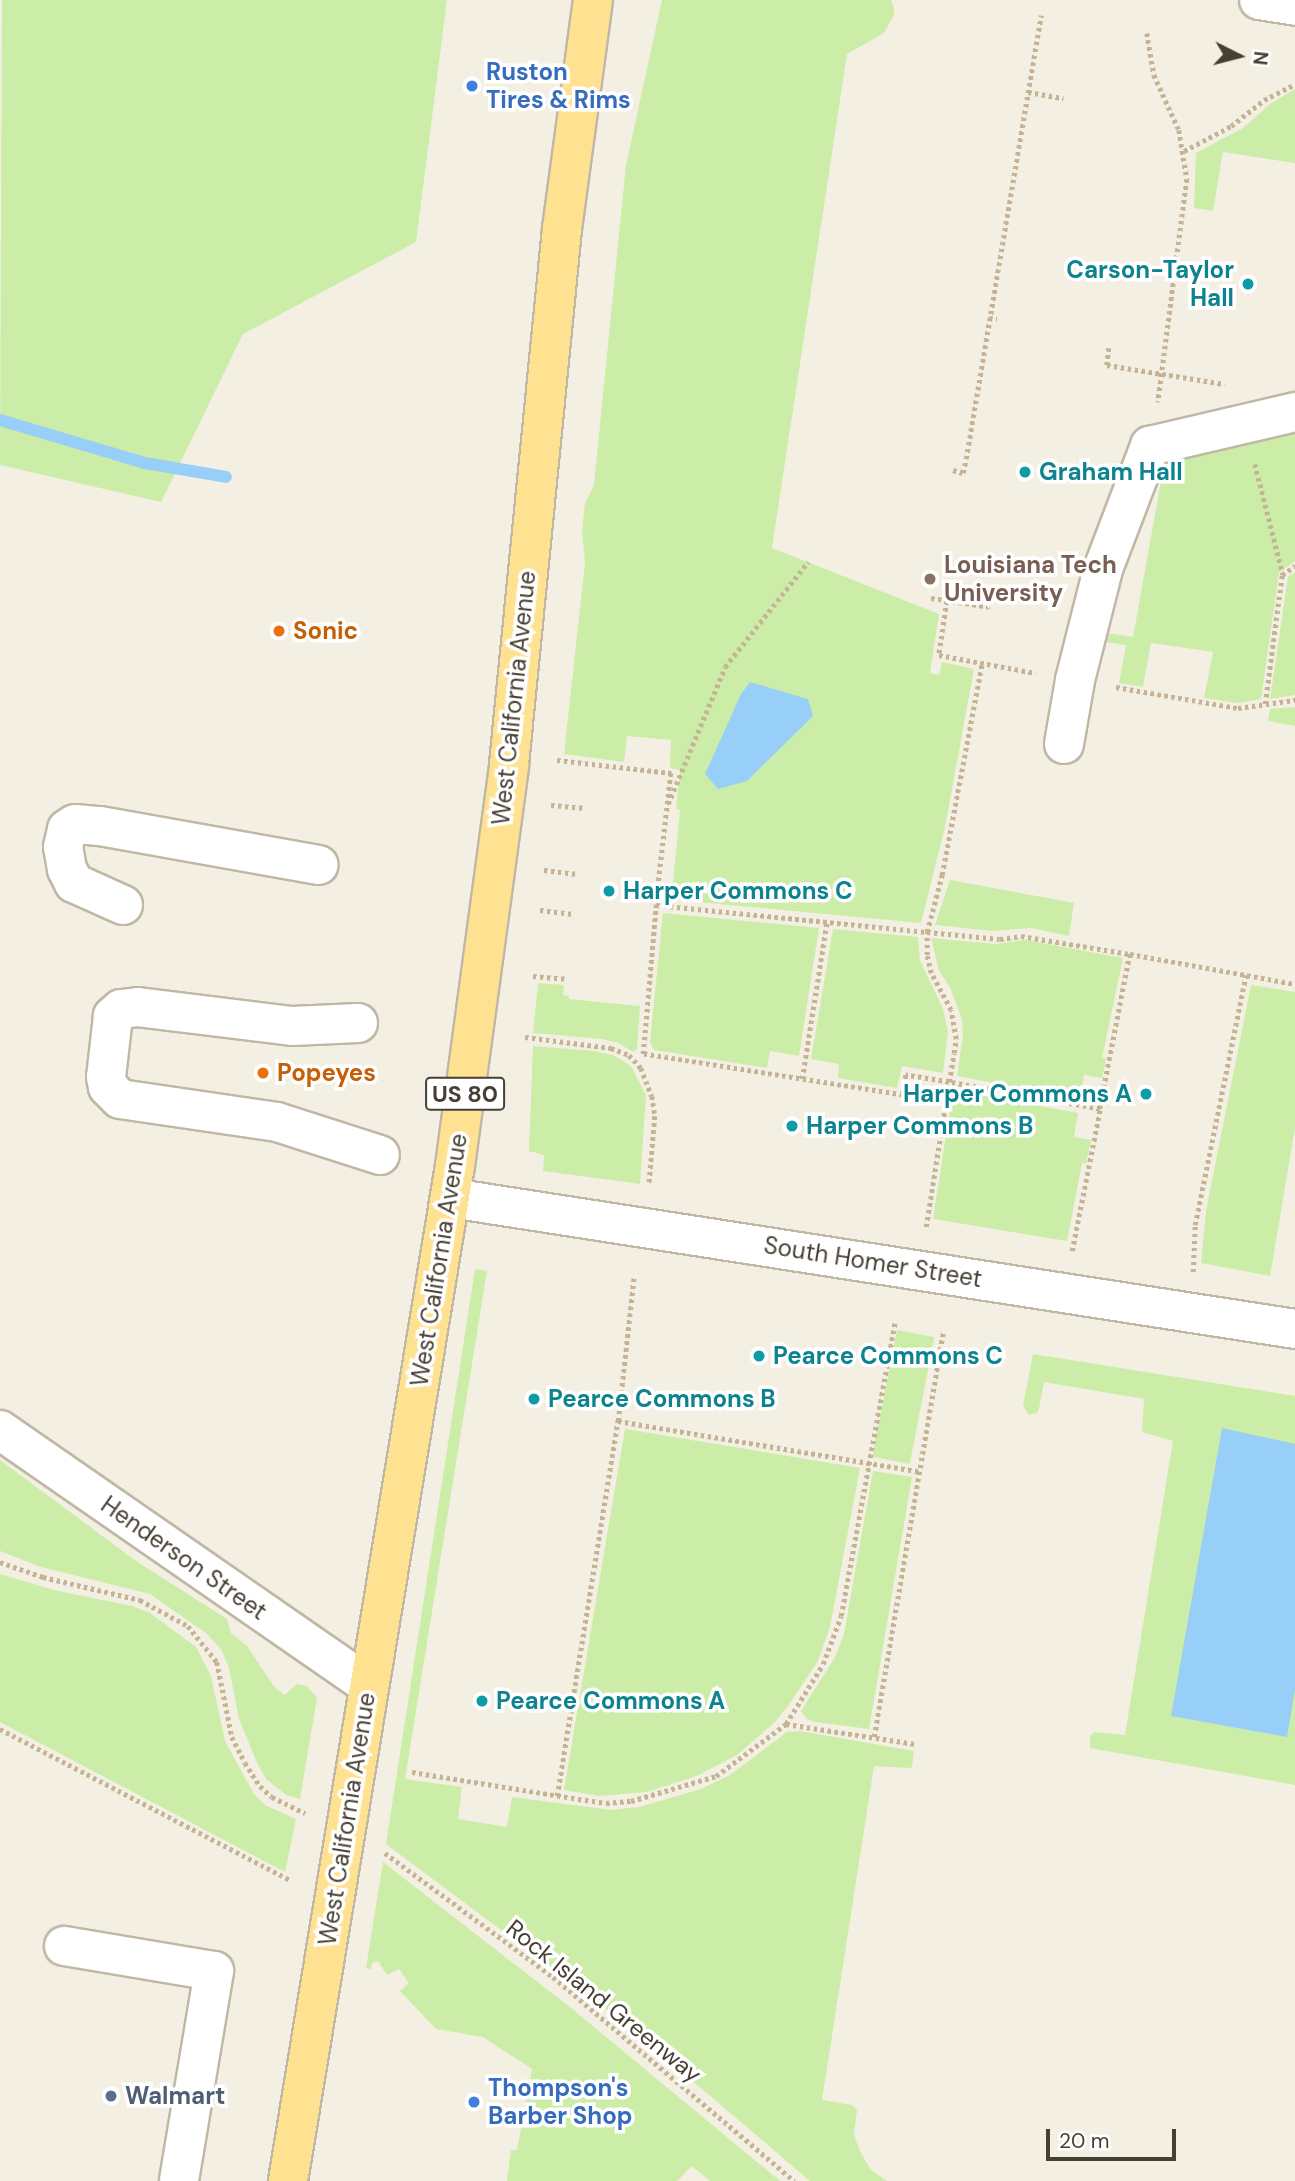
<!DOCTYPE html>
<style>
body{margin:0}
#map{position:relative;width:1295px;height:2181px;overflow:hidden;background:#f4efe3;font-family:"DM Sans",sans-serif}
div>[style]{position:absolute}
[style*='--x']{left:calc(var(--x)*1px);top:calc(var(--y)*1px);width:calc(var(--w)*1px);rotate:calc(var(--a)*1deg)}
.green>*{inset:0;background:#cceda7;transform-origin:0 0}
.water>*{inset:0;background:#98cff8}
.stream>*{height:12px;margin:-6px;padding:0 6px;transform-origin:6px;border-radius:6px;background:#98cff8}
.path>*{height:4.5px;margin-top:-2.25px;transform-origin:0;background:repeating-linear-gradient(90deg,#c4b495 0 3.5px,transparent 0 7px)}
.roads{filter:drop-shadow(2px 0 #c0b7a5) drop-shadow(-2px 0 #c0b7a5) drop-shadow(0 2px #c0b7a5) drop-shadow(0 -2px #c0b7a5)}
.minor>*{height:38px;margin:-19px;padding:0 19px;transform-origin:19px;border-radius:19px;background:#fff}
.major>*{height:38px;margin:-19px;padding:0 19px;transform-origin:19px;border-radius:19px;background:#ffe291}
.dots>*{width:19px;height:19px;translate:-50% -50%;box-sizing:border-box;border:4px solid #fff;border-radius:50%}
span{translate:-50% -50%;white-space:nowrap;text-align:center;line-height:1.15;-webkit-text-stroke:7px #fff;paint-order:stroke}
.shield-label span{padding:2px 5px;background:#fff;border:2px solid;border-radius:5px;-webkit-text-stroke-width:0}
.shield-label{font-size:23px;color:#463f33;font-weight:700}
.shop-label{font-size:24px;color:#366cbe;font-weight:700}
.left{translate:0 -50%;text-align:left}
.culture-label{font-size:24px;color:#0d838f;font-weight:700}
.right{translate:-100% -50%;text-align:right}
.education-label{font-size:24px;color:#785e54;font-weight:700}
.food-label{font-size:24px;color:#c56008;font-weight:700}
.street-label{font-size:24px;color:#463f33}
.service-label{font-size:24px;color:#4e5e75;font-weight:700}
.north{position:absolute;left:1204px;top:21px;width:70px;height:70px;-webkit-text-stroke:5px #fff;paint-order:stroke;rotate:96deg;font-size:19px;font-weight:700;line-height:28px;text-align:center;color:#463f33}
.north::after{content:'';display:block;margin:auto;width:24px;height:32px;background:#463f33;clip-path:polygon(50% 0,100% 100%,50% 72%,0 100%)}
.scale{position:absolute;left:1046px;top:2129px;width:130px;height:32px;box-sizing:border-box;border:4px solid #463f33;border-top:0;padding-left:9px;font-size:21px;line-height:24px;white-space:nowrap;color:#463f33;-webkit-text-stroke:5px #fff;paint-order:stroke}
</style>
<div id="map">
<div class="green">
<div style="clip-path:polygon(2px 0,447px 0,416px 242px,243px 334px,161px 502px,0 465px)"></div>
<div style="clip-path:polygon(662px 0,891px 0,894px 8px,894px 15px,884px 33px,847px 54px,772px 548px,939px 614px,930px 673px,939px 675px,942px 662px,974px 669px,945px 827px,921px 923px,665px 899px,666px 883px,673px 882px,680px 810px,676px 809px,680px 770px,670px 768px,671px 740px,627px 736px,624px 762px,564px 754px,585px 563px,582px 531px,585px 503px,594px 485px,626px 165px)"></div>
<div style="clip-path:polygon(1295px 89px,1295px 163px,1223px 152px,1213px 211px,1194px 208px,1196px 153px,1243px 128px,1270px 104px)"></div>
<div style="clip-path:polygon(1295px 429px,1295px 561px,1279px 573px,1261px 699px,1237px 703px,1204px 698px,1213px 652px,1151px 643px,1143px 687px,1119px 683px,1126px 645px,1105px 642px,1107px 633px,1133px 637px,1162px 476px,1183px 459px,1213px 446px)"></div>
<div style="clip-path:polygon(1295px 572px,1295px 695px,1270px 699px,1288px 577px)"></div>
<div style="clip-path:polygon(1295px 707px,1295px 726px,1268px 721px,1270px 709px)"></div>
<div style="clip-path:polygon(950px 880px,1074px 903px,1069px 936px,1031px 928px,993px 931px,935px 925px)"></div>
<div style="clip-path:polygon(663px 913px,819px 928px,799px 1056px,770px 1051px,767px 1068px,654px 1050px,650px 1042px)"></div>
<div style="clip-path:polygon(833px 929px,918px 937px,920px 960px,943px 1009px,948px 1032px,943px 1073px,902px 1066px,897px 1088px,838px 1078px,839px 1064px,811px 1059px)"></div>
<div style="clip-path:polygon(931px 938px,996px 944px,1025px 940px,1123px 958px,1102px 1058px,1106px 1059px,1102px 1078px,1084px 1075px,1080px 1099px,957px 1076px,963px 1035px,962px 1020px,950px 987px,939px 971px)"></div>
<div style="clip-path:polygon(538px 983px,564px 985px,563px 995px,569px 996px,569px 999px,640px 1006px,637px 1049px,633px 1052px,618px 1043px,602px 1039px,533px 1033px)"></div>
<div style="clip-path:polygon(1251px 985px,1295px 992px,1295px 1128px,1270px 1276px,1201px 1263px,1206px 1211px)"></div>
<div style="clip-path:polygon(533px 1046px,594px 1051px,613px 1055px,631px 1066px,646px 1095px,640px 1184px,543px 1171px,544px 1155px,529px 1151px)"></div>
<div style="clip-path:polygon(953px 1090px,1078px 1113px,1074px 1137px,1091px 1140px,1086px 1164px,1082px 1163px,1067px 1241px,933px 1219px)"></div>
<div style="clip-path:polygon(475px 1269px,487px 1271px,405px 1779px,462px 1787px,458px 1819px,507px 1827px,512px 1797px,611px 1810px,639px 1807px,701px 1789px,730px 1775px,787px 1732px,800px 1731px,914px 1751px,912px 1768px,874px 1766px,822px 2100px,852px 2105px,857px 2110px,854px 2135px,861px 2153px,871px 2170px,887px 2181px,810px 2181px,621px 2020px,386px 1844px)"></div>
<div style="left:897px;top:1330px;width:38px;height:129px;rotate:11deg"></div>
<div style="clip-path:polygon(1033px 1354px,1295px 1396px,1295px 1785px,1090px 1748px,1090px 1736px,1094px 1732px,1125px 1735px,1173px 1441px,1142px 1432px,1144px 1399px,1044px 1382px,1039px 1409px,1037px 1413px,1029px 1415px,1023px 1406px)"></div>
<div style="clip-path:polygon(625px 1429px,860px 1468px,830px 1627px,818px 1661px,788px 1706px,773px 1724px,737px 1755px,699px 1775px,647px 1792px,599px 1796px,564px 1790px)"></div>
<div style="clip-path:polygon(0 1460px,136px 1561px,227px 1619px,231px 1633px,247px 1646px,275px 1688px,285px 1695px,297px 1684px,307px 1686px,317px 1698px,300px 1799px,286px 1795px,266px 1779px,258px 1765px,239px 1719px,229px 1668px,221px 1649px,206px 1633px,150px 1594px,41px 1567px,0 1551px)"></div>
<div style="clip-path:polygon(873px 1471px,912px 1477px,869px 1729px,815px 1722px,807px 1719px,801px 1711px,834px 1659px,844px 1634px)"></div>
<div style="clip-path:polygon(0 1574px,54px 1590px,132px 1606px,150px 1613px,196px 1647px,211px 1676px,225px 1741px,254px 1794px,265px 1805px,296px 1819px,285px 1872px,0 1722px)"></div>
<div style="clip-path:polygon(383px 1862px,571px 2008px,780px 2181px,710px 2181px,692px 2166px,677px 2181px,507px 2181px,511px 2150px,517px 2150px,532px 2069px,483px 2037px,436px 2029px,400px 1991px,409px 1983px,399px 1969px,387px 1975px,378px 1961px,372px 1963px,371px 1969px,366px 1968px)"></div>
</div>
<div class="water">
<div style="clip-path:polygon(750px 682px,808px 699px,813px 716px,747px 781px,718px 789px,705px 774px,741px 694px)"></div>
<div style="clip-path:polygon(1222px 1428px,1295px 1444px,1295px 1690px,1287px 1737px,1171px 1716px)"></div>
</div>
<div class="stream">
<div style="--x:0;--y:420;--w:151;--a:16.5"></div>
<div style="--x:145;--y:463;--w:82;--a:9.8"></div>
</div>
<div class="path">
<div style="--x:1147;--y:33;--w:43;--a:80.5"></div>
<div style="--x:1154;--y:75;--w:60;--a:65.6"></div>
<div style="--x:1179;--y:130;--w:50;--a:80.7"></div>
<div style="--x:1187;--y:179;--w:225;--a:97.4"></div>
<div style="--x:1028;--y:92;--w:36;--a:10"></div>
<div style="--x:1184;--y:151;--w:53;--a:-28"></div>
<div style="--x:1231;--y:126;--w:42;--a:-38.2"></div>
<div style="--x:1264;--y:100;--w:35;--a:-27"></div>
<div style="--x:989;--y:318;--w:8;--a:7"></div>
<div style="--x:1109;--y:348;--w:17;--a:97"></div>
<div style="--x:1107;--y:365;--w:119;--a:9.2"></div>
<div style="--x:966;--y:459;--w:450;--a:-80.4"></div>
<div style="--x:1255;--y:464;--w:114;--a:75.8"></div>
<div style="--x:953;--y:470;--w:10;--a:17"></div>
<div style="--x:963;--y:473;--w:14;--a:-78"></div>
<div style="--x:931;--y:598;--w:61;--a:8.5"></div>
<div style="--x:947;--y:601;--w:55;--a:98.4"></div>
<div style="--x:939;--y:655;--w:98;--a:10.6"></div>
<div style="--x:1116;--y:687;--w:124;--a:9.8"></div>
<div style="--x:1238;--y:708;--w:58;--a:-8"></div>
<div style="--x:1265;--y:704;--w:130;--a:-82.5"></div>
<div style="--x:1282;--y:575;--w:16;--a:-35"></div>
<div style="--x:557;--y:760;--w:115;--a:6.5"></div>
<div style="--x:671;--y:773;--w:133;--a:96.5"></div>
<div style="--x:668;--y:804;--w:148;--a:-67.4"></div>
<div style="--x:725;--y:667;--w:134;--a:-51.7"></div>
<div style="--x:551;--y:805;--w:34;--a:5"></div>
<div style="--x:544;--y:870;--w:33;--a:7"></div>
<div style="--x:540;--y:910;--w:33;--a:7"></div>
<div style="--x:1130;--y:954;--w:168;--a:10.3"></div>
<div style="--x:533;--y:976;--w:32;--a:5"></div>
<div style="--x:525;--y:1037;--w:87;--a:7.3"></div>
<div style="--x:611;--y:1048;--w:19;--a:21"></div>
<div style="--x:629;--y:1055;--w:18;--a:47"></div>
<div style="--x:641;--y:1068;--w:30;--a:69"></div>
<div style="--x:652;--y:1096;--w:20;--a:81"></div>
<div style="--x:655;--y:1116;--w:70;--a:94.9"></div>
<div style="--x:802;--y:1079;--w:160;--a:-81"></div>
<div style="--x:926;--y:1227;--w:147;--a:-81"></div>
<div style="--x:949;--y:1082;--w:29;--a:-80"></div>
<div style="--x:954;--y:1053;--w:14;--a:-82"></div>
<div style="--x:956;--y:1039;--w:29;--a:-100"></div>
<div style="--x:951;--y:1010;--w:42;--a:-118.4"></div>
<div style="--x:931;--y:973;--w:18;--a:-103"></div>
<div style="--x:927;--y:955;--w:23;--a:-90"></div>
<div style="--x:927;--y:932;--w:73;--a:5.5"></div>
<div style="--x:1000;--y:939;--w:21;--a:-8"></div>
<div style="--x:1021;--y:936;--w:110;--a:9.4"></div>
<div style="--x:1130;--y:954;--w:158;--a:101"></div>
<div style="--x:1100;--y:1109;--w:153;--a:-169.9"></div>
<div style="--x:949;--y:1082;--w:44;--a:-170.8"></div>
<div style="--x:906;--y:1075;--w:20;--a:99"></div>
<div style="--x:903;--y:1095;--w:263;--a:-171"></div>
<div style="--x:643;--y:1054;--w:150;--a:-85"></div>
<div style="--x:656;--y:905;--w:272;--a:5.7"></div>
<div style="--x:927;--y:932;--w:59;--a:-75.3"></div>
<div style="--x:942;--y:875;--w:215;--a:-79.3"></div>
<div style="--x:1072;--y:1251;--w:145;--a:-78.8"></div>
<div style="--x:1193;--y:1272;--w:47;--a:-87.6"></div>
<div style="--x:1195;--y:1225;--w:255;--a:-78.5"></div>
<div style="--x:618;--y:1421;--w:145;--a:-83.7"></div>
<div style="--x:0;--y:1562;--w:46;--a:19.2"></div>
<div style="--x:43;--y:1577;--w:100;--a:13.3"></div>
<div style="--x:140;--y:1600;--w:55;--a:28.4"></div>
<div style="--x:188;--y:1626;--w:46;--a:51.1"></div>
<div style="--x:217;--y:1662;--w:76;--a:78.7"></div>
<div style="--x:232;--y:1737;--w:29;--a:63"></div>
<div style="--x:245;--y:1763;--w:27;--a:57"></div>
<div style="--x:260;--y:1786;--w:16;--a:43"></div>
<div style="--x:272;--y:1797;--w:37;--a:26"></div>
<div style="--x:786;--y:1724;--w:131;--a:8.8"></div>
<div style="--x:0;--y:1729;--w:329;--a:27.5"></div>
<div style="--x:874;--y:1737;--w:411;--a:-80.3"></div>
<div style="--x:412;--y:1772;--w:168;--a:9.2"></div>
<div style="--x:578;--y:1799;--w:28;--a:8"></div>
<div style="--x:606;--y:1803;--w:25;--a:-5"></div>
<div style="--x:631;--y:1801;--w:89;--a:-16.4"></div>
<div style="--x:716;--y:1776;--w:87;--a:-36.6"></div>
<div style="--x:786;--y:1724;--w:70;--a:-58.3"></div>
<div style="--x:823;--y:1664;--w:51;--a:-69.4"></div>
<div style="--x:841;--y:1616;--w:299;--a:-79.6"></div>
<div style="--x:557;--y:1796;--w:380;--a:-80.8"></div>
<div style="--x:618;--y:1421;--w:304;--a:9.5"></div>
<div style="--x:385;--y:1853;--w:209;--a:36.4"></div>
<div style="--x:553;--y:1977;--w:316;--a:40.2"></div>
</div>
<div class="roads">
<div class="minor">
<div style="--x:1259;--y:0;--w:36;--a:9"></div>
<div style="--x:1064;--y:744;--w:65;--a:-80.2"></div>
<div style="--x:1075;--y:680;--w:114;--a:-75.8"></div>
<div style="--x:1103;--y:569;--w:132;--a:-69.1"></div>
<div style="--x:1150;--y:446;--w:149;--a:-13.2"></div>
<div style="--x:123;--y:905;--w:54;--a:-155.8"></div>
<div style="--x:74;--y:883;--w:16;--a:-117"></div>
<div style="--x:67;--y:869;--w:22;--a:-100"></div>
<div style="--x:63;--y:847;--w:18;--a:-77"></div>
<div style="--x:67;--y:829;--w:9;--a:-32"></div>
<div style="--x:75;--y:824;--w:25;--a:5"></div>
<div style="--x:100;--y:826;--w:222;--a:10.1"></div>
<div style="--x:358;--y:1023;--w:66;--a:177.4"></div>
<div style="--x:292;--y:1026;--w:155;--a:-173"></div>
<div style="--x:138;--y:1007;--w:17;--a:173"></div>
<div style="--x:121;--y:1009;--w:11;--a:139"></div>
<div style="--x:113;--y:1016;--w:61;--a:96.5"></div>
<div style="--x:106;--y:1077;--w:10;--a:79"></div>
<div style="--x:108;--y:1087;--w:17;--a:45"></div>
<div style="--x:120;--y:1099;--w:159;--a:8.3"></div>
<div style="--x:277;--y:1122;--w:108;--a:17.8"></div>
<div style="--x:451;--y:1198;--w:854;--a:8.82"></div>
<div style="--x:0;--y:1430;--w:448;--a:34.7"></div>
<div style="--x:64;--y:1946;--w:152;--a:9.5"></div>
<div style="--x:214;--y:1971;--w:213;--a:99.5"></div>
</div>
<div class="major">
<div style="--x:288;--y:2181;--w:1029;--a:-80.66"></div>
<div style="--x:455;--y:1166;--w:406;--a:-82.3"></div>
<div style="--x:509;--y:764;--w:538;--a:-84.34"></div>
<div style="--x:562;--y:229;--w:231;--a:-82.3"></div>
</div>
</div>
<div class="dots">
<div style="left:472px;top:86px;background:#3f7fe0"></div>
<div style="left:1248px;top:284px;background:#0f9aa8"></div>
<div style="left:1025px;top:472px;background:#0f9aa8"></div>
<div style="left:930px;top:579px;background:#8d6e63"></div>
<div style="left:279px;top:631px;background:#e8710a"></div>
<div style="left:609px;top:891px;background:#0f9aa8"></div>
<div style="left:263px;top:1073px;background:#e8710a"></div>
<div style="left:1146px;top:1094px;background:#0f9aa8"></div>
<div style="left:792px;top:1126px;background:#0f9aa8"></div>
<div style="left:759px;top:1356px;background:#0f9aa8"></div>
<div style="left:534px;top:1399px;background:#0f9aa8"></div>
<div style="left:482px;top:1701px;background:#0f9aa8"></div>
<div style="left:111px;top:2096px;background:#5c6f8a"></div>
<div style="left:474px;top:2102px;background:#3f7fe0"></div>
</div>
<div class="shield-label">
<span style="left:465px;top:1094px">US 80</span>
</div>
<div class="shop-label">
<span class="left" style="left:486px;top:86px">Ruston<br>Tires &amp; Rims</span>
<span class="left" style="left:488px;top:2102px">Thompson's<br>Barber Shop</span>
</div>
<div class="culture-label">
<span class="right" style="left:1234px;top:284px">Carson-Taylor<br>Hall</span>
<span class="left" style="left:1039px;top:472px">Graham Hall</span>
<span class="left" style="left:623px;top:891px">Harper Commons C</span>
<span class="right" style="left:1132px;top:1094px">Harper Commons A</span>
<span class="left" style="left:806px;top:1126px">Harper Commons B</span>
<span class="left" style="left:773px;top:1356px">Pearce Commons C</span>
<span class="left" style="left:548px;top:1399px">Pearce Commons B</span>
<span class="left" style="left:496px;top:1701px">Pearce Commons A</span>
</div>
<div class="education-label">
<span class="left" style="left:944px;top:579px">Louisiana Tech<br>University</span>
</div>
<div class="food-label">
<span class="left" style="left:293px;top:631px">Sonic</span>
<span class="left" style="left:277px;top:1073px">Popeyes</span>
</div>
<div class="street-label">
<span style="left:514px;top:698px;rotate:-84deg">West California Avenue</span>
<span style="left:439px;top:1260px;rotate:-81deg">West California Avenue</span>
<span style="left:873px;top:1262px;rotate:9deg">South Homer Street</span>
<span style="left:184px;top:1558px;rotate:35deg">Henderson Street</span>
<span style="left:347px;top:1819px;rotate:-81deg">West California Avenue</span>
<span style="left:604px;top:2001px;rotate:39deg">Rock Island Greenway</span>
</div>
<div class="service-label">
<span class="left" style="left:125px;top:2096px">Walmart</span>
</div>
<div class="north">N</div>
<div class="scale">20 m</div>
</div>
